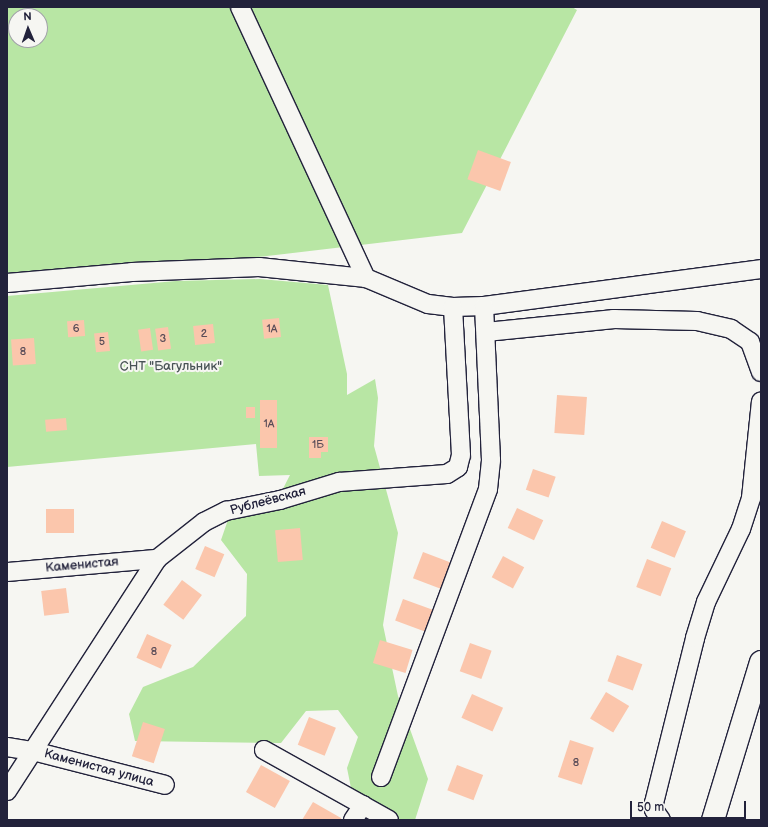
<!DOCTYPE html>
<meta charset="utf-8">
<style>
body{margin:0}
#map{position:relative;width:768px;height:827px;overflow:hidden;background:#f6f6f2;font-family:"Balsamiq Sans",sans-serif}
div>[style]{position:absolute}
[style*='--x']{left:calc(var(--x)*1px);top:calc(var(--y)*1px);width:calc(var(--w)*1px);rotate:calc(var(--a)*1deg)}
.green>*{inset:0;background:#b8e6a4}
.building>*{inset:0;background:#fbc6ac;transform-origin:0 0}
.roads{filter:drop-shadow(1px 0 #22223b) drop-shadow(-1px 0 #22223b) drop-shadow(0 1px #22223b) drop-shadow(0 -1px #22223b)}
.minor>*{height:18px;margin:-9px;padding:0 9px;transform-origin:9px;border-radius:9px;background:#f6f6f2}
.major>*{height:22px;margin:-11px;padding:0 11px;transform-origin:11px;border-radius:11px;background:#f6f6f2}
span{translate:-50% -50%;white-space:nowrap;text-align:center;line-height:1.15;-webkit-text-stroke:4px #f6f6f2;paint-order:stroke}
.number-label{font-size:11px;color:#584b57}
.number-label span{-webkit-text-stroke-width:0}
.park-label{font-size:13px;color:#485355}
.street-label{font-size:13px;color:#22223b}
.frame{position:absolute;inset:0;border:8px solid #22223b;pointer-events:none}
.north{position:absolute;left:8px;top:8px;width:40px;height:40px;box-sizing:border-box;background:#f6f6f2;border:1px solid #a1a1a9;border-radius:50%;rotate:358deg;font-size:11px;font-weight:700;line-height:16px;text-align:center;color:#22223b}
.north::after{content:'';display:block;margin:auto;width:14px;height:18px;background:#22223b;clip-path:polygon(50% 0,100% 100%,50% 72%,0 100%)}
.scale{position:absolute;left:630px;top:801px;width:116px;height:18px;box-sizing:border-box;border:2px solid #22223b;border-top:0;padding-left:5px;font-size:12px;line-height:14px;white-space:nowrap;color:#22223b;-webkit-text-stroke:3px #f6f6f2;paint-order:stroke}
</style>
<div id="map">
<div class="green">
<div style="clip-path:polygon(evenodd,7px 7px,572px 7px,577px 10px,462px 233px,132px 272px,7px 283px,7px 7px,16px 16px,40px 16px,40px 40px,16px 40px,16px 16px)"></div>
<div style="clip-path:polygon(260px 279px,328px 285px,347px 374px,347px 395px,375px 379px,378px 398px,374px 446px,398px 533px,383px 625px,398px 696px,428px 779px,415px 820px,380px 820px,355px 808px,347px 768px,358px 737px,338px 710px,306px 711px,281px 743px,135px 741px,129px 714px,143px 687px,193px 667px,246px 616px,247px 574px,221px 540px,230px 514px,271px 512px,290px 475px,259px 476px,256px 444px,7px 467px,7px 296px,176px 281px)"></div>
</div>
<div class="building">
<div style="left:478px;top:150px;width:35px;height:31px;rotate:20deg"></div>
<div style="left:279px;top:318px;width:19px;height:17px;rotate:84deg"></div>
<div style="left:84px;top:320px;width:16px;height:17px;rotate:86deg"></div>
<div style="left:213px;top:324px;width:19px;height:20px;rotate:84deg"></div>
<div style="left:168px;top:327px;width:22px;height:13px;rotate:82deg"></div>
<div style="left:150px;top:328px;width:22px;height:12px;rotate:82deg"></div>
<div style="left:108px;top:332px;width:19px;height:14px;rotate:84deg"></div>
<div style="left:34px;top:338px;width:26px;height:23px;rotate:86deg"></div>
<div style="left:557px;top:395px;width:30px;height:38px;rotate:4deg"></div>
<div style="left:260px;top:400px;width:17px;height:48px"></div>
<div style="left:246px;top:407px;width:9px;height:11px"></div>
<div style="left:66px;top:418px;width:12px;height:21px;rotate:85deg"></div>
<div style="clip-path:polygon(309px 437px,328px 437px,328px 452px,321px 452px,321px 458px,309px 458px)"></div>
<div style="left:533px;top:469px;width:24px;height:22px;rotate:19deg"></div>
<div style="left:517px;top:508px;width:29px;height:22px;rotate:25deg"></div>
<div style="left:46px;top:509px;width:28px;height:24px"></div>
<div style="left:662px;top:521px;width:26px;height:29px;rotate:23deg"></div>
<div style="left:300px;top:528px;width:32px;height:25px;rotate:85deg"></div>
<div style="left:205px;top:546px;width:21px;height:25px;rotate:23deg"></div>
<div style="left:423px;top:552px;width:31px;height:28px;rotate:21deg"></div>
<div style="left:503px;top:556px;width:24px;height:24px;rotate:28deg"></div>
<div style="left:647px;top:559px;width:26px;height:30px;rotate:21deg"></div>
<div style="left:182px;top:580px;width:25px;height:31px;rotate:37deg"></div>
<div style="left:66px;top:588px;width:25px;height:25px;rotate:83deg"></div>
<div style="left:403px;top:599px;width:33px;height:23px;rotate:20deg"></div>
<div style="left:147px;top:634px;width:27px;height:26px;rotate:24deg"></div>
<div style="left:380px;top:640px;width:34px;height:24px;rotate:17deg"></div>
<div style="left:470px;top:643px;width:23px;height:30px;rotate:20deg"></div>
<div style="left:617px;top:655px;width:27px;height:28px;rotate:20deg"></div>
<div style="left:606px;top:692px;width:27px;height:31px;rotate:31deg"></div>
<div style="left:472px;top:694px;width:34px;height:26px;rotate:24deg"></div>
<div style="left:309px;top:717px;width:29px;height:30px;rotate:22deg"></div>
<div style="left:143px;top:722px;width:23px;height:36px;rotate:18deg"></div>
<div style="left:570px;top:740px;width:25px;height:39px;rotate:18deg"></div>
<div style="left:261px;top:765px;width:33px;height:31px;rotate:29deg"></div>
<div style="left:457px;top:765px;width:28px;height:27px;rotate:21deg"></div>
<div style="clip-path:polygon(313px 802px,341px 818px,341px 820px,302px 820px)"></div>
</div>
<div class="roads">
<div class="minor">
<div style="--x:240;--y:7;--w:299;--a:65.1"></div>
<div style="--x:366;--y:278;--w:67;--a:22.8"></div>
<div style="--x:428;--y:304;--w:25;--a:7"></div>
<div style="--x:453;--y:307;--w:31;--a:-2"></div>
<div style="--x:484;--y:306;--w:279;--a:-7.6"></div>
<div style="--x:7;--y:283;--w:125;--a:-5"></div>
<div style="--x:132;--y:272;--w:127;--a:-2.3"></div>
<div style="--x:259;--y:267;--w:108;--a:5.9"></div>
<div style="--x:486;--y:332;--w:129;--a:-5.8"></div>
<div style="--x:614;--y:319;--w:83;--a:1.4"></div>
<div style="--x:697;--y:321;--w:35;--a:13"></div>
<div style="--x:731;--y:329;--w:23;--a:34"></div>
<div style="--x:750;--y:342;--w:32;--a:70"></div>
<div style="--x:7;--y:572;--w:151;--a:-5"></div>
<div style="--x:7;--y:747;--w:26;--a:9"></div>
<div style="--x:33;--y:751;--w:136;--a:14.4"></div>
<div style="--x:264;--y:750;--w:143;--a:29.2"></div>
<div style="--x:381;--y:777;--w:307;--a:-69.6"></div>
<div style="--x:488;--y:489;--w:29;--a:-84"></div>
<div style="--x:491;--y:460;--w:154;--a:-92.6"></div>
<div style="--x:7;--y:791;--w:276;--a:-57.1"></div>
<div style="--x:157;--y:559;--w:60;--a:-38.2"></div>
<div style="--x:204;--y:522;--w:25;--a:-27"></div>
<div style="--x:226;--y:511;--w:55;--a:-11.5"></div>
<div style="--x:280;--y:500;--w:62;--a:-17"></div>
<div style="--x:339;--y:482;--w:108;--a:-4.2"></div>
<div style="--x:447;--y:474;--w:13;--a:-32"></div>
<div style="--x:458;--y:467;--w:12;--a:-76"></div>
<div style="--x:461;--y:455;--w:148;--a:-93.1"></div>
<div style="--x:353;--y:820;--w:18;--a:-56"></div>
<div style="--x:661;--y:820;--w:12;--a:-125"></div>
<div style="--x:654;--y:810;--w:7;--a:-90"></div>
<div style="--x:654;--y:803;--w:170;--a:-76"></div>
<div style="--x:695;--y:638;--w:38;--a:-73"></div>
<div style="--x:706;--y:602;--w:81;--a:-64.4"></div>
<div style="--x:741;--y:529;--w:33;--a:-72"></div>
<div style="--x:751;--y:498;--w:97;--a:-84.1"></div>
</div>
<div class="major">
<div style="--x:713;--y:820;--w:165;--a:-73.1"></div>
</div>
</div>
<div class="number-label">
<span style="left:76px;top:329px">6</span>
<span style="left:272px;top:329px">1А</span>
<span style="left:204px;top:334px">2</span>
<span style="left:163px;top:339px">3</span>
<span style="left:102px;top:342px">5</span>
<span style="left:23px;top:352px">8</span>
<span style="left:269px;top:424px">1А</span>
<span style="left:318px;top:445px">1Б</span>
<span style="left:154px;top:652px">8</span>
<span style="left:576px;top:763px">8</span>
</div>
<div class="park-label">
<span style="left:171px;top:366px">СНТ "Багульник"</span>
</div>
<div class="street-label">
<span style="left:268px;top:501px;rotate:-15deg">Рублеёвская</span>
<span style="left:82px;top:565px;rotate:-5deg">Каменистая</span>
<span style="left:99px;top:768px;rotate:15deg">Каменистая улица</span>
</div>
<div class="frame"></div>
<div class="north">N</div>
<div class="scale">50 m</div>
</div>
